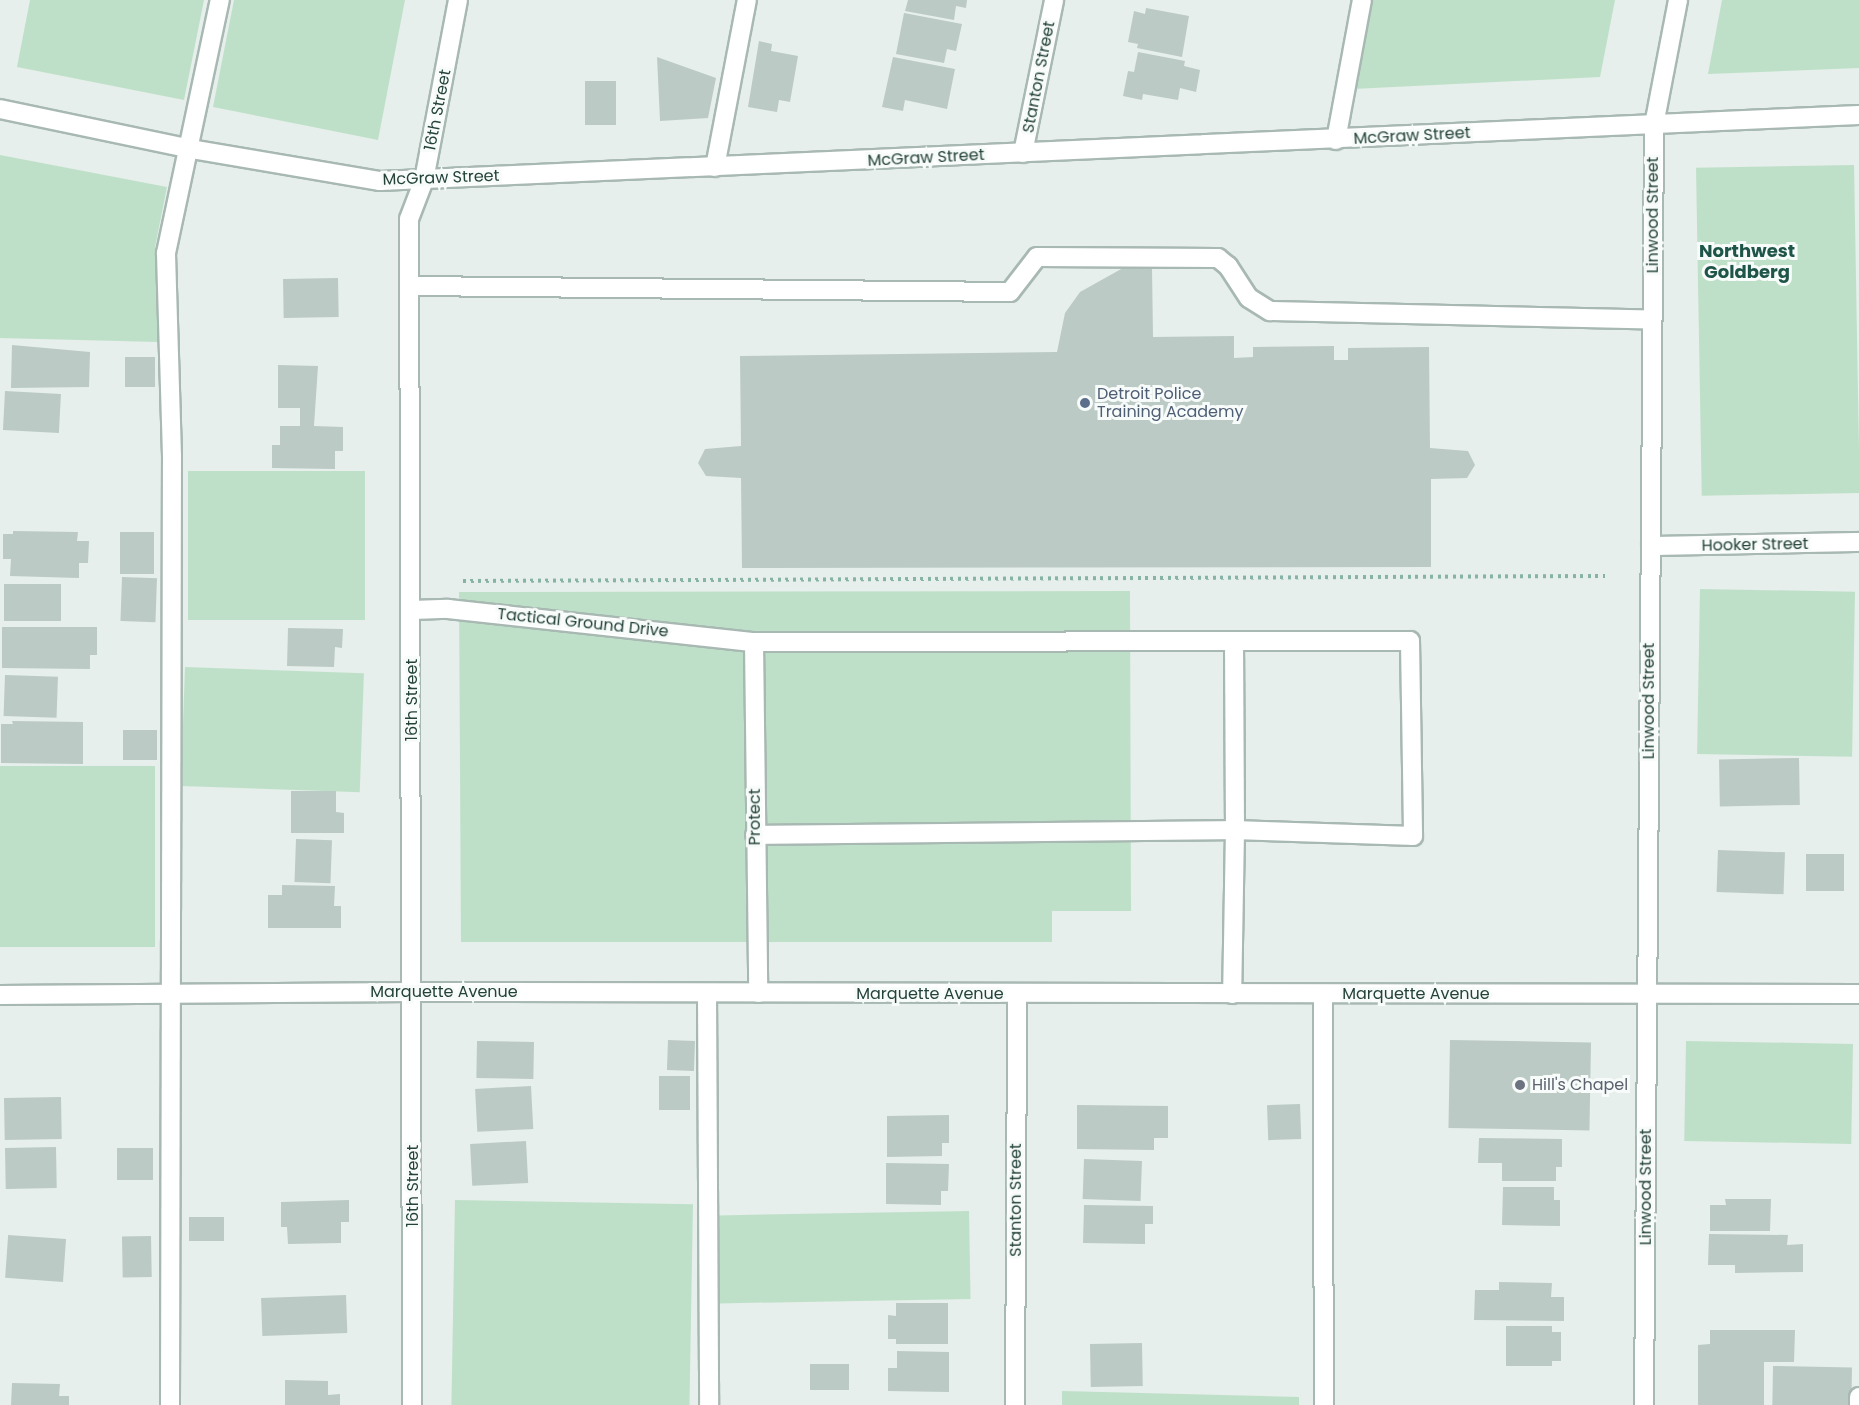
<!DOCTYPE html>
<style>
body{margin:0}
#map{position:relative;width:1859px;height:1405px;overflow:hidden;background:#e6efeb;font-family:Poppins,sans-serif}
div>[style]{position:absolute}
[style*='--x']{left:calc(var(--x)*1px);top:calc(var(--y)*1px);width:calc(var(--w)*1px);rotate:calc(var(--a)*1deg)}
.green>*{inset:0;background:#bfe0c8;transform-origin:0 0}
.building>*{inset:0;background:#bbcac4;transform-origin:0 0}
.path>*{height:4px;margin-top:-2px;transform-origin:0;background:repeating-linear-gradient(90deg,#86b3a5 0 3px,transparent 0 7.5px)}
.roads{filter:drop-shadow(2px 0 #a8b8b2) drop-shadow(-2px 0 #a8b8b2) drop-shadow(0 2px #a8b8b2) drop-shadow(0 -2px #a8b8b2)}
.service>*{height:18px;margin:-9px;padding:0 9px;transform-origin:9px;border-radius:9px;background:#fff}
.minor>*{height:18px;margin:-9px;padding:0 9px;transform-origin:9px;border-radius:9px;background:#fff}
.tertiary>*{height:18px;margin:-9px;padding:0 9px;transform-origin:9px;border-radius:9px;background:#fff}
.dots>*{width:16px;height:16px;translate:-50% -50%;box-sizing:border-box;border:3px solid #f7fbf9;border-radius:50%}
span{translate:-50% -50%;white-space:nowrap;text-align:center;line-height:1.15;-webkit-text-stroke:6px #f7fbf9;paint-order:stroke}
.street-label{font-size:16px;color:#24423a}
.service-label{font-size:16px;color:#4e5e75}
.left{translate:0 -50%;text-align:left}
.worship-label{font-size:16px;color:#5b616d}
.neighbourhood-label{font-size:18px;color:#1f5548;font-weight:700}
</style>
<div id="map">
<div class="green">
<div style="clip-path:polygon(30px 0,204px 0,184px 100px,17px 67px)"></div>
<div style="clip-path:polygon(234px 0,405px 0,378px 140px,213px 107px)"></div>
<div style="clip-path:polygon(1373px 0,1615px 0,1600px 77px,1353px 89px)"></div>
<div style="clip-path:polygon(1722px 0,1859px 0,1859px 68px,1708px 74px)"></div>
<div style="clip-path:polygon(0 155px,167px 187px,155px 247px,158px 342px,0 338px)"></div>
<div style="left:1854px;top:165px;width:328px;height:158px;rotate:89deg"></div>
<div style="left:188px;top:471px;width:177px;height:149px"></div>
<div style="left:1700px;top:589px;width:155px;height:165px;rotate:1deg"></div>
<div style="clip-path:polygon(1130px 591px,1131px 911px,1052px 911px,1052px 942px,461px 942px,459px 592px)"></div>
<div style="left:185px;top:667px;width:179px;height:119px;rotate:2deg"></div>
<div style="left:155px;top:766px;width:181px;height:155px;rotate:90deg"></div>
<div style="left:1686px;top:1041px;width:167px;height:100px;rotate:1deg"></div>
<div style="left:455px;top:1200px;width:238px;height:205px;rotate:1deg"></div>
<div style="left:969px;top:1211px;width:88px;height:252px;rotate:89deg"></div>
<div style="clip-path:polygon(1062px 1391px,1299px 1397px,1299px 1405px,1062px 1405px)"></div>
</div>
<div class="building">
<div style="clip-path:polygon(908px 0,967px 0,966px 8px,956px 6px,954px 20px,905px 11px)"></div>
<div style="clip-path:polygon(1146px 8px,1189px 16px,1182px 57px,1137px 48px,1138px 44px,1128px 42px,1134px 11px,1145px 14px)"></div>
<div style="clip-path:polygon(904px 13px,962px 24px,956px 51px,947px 49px,944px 63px,896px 54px)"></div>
<div style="clip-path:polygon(759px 41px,772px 44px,771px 51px,798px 56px,790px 102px,779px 100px,777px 112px,748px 107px)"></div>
<div style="clip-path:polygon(1138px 52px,1185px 61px,1184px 66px,1200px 70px,1196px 92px,1180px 88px,1178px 100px,1143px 94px,1142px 100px,1123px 96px,1128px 71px,1134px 72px)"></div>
<div style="clip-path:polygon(657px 57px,716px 78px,708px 118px,660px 121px)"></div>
<div style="clip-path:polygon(893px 57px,955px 69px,947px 109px,905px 100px,903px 111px,882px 107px)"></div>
<div style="left:585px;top:81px;width:31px;height:44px"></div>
<div style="clip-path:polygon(1152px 267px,1153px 337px,1234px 336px,1234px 358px,1253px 357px,1253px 347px,1334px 346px,1334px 360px,1348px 360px,1348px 348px,1429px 347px,1430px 448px,1468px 451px,1475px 465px,1467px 478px,1431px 479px,1431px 567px,742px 568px,741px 478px,706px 476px,698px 463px,705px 449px,741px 446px,740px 356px,1057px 352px,1065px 313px,1080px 292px,1123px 268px)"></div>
<div style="left:338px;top:278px;width:39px;height:55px;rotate:89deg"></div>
<div style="clip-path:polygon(12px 345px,90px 352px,89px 387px,11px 388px)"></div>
<div style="left:125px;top:357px;width:30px;height:30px"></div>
<div style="clip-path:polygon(278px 365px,318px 366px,314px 426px,343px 427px,343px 451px,335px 451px,335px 469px,272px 468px,272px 445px,280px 445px,280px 426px,300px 426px,300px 408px,278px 408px)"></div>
<div style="left:5px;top:391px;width:56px;height:39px;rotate:3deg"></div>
<div style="clip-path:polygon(13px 531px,78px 532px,77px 541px,89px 541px,88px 563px,79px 563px,79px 578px,10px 576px,11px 559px,3px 559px,3px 534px,13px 534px)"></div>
<div style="left:120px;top:532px;width:34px;height:42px"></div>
<div style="left:122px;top:577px;width:35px;height:44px;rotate:2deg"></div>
<div style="left:4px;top:584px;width:57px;height:37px"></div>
<div style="clip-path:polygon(2px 627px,97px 627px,97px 655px,90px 655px,90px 669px,2px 668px)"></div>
<div style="clip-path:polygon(288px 628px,343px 629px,342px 648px,335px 647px,334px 667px,287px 666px)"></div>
<div style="left:5px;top:675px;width:53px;height:41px;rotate:2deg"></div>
<div style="clip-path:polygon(12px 721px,83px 722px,83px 764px,1px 763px,1px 724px,13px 724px)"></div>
<div style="left:157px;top:730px;width:30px;height:34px;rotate:90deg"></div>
<div style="left:1799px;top:758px;width:47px;height:80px;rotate:89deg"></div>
<div style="clip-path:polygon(291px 791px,336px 791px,336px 812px,344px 813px,344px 833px,291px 833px)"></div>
<div style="left:296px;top:839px;width:36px;height:43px;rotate:2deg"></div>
<div style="left:1718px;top:850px;width:67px;height:42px;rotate:2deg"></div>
<div style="left:1806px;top:854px;width:38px;height:37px"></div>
<div style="clip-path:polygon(282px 885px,335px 886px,334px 906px,341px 906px,341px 928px,268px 928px,268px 895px,282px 895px)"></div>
<div style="left:668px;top:1040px;width:27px;height:30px;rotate:2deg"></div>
<div style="left:1450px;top:1040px;width:141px;height:88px;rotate:1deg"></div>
<div style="left:477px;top:1041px;width:57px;height:37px;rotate:1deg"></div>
<div style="left:659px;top:1076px;width:31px;height:34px"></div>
<div style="left:531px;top:1086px;width:43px;height:56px;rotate:87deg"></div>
<div style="left:61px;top:1097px;width:42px;height:57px;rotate:89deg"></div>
<div style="left:1300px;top:1104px;width:35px;height:33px;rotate:88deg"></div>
<div style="clip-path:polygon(1077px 1105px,1168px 1106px,1168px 1138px,1154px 1138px,1154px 1150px,1077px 1149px)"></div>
<div style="clip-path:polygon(949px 1115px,949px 1143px,942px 1143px,942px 1156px,887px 1157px,887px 1116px)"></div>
<div style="clip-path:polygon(1479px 1138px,1562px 1139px,1562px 1167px,1556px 1167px,1556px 1181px,1502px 1181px,1502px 1163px,1478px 1163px)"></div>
<div style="left:526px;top:1141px;width:42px;height:56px;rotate:87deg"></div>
<div style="left:56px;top:1147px;width:41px;height:51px;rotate:89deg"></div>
<div style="left:117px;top:1148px;width:36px;height:32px"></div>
<div style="left:1084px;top:1159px;width:58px;height:40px;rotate:2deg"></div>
<div style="clip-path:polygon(886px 1163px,949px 1164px,948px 1191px,941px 1191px,941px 1205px,886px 1204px)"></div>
<div style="clip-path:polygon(1503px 1187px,1554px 1187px,1554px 1200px,1560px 1200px,1560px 1226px,1502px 1225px)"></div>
<div style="clip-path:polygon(1725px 1199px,1771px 1199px,1770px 1231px,1710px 1231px,1710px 1205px,1726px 1205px)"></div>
<div style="clip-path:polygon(349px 1200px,349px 1222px,341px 1222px,341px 1243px,288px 1244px,287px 1227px,281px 1227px,281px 1202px)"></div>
<div style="clip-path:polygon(1084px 1205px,1153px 1206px,1153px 1224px,1145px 1224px,1145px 1244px,1083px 1243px)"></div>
<div style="left:189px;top:1217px;width:35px;height:24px"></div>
<div style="clip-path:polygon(1709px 1234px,1788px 1235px,1787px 1245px,1803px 1244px,1803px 1272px,1735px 1273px,1735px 1265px,1708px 1265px)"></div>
<div style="left:151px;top:1236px;width:41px;height:29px;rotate:89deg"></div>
<div style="left:66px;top:1239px;width:43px;height:58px;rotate:94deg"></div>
<div style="clip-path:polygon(1499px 1282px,1552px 1283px,1551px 1297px,1564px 1297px,1564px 1321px,1474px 1320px,1475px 1290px,1499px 1290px)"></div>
<div style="left:346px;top:1295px;width:38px;height:85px;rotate:88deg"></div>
<div style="clip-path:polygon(896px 1303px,948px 1303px,948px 1344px,896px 1344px,896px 1339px,888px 1339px,888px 1315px,896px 1316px)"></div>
<div style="clip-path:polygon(1506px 1326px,1552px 1326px,1552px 1332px,1561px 1332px,1561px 1361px,1552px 1361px,1552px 1366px,1506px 1366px)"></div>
<div style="clip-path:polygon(1710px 1330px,1795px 1330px,1794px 1362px,1764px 1362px,1764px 1405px,1698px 1405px,1698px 1345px,1710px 1344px)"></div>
<div style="left:1142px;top:1343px;width:43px;height:52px;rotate:89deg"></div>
<div style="clip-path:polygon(897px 1351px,949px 1352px,949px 1392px,888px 1391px,888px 1368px,897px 1368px)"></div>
<div style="left:810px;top:1364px;width:39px;height:26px"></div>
<div style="left:1773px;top:1366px;width:79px;height:39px;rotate:1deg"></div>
<div style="clip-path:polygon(285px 1380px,328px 1381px,328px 1395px,340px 1394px,340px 1405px,285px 1405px)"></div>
<div style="clip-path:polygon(12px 1383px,60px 1384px,59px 1396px,69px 1396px,69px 1405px,11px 1405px)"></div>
</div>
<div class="path">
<div style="--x:463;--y:581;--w:1142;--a:-0.25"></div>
</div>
<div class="roads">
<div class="service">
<div style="--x:1336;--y:140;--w:142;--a:-79.5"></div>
<div style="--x:715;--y:167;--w:170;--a:-79.2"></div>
<div style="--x:410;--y:286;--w:600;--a:0.57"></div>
<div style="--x:1010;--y:292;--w:44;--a:-52.4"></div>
<div style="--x:1037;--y:257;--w:181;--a:0.3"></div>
<div style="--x:1218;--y:258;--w:13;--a:39"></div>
<div style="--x:1228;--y:266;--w:38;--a:57"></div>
<div style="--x:1249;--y:298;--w:25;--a:32"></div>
<div style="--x:1270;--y:311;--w:382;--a:1.3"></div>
<div style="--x:412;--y:610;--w:36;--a:-2"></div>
<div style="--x:448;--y:609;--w:308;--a:6.2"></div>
<div style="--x:754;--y:642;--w:656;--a:-0.09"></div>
<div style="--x:1410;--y:641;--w:195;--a:89.1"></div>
<div style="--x:1413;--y:836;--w:178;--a:-178.1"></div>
<div style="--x:1235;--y:830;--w:188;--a:-90.3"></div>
<div style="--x:754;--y:642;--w:351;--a:89.3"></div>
<div style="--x:755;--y:835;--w:480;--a:-0.6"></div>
<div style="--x:1235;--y:830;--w:164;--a:91"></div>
<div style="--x:707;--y:993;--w:412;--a:89.7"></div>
<div style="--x:1323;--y:994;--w:411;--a:89.9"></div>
<div style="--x:170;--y:1405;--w:949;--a:-89.88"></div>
<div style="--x:172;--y:456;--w:203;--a:-91.7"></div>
<div style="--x:166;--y:253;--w:259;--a:-78"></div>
<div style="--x:1859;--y:1405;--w:8;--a:-90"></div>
</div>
<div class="minor">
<div style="--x:1023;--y:153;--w:156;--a:-78.5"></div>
<div style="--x:1651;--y:546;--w:208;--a:-1.1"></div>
<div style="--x:0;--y:995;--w:413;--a:-0.4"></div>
<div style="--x:413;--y:992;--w:1446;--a:0.08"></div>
<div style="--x:412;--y:1405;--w:1186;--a:-90.14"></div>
<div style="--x:409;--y:219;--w:42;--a:-69"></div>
<div style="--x:424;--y:180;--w:183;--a:-79.3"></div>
<div style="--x:1015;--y:1405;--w:411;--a:-89.7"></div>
</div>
<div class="tertiary">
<div style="--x:0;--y:109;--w:195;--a:11.8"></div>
<div style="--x:191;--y:149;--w:192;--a:9.6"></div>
<div style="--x:380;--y:181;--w:1480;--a:-2.56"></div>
<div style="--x:1644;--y:1405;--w:1280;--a:-89.55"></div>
<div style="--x:1654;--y:125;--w:127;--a:-79.1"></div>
</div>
</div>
<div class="dots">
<div style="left:1085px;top:403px;background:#5c6f8a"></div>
<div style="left:1520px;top:1085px;background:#6b7280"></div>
</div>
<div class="street-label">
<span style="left:1039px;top:77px;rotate:-79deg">Stanton Street</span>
<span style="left:438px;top:110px;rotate:-79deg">16th Street</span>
<span style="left:1412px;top:136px;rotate:-3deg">McGraw Street</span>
<span style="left:926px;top:158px;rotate:-3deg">McGraw Street</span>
<span style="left:441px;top:178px;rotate:-2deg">McGraw Street</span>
<span style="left:1653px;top:215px;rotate:-90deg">Linwood Street</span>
<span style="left:1755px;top:545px;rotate:-1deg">Hooker Street</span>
<span style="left:583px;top:623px;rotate:6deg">Tactical Ground Drive</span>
<span style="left:412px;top:700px;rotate:-90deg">16th Street</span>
<span style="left:1649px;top:701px;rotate:-90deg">Linwood Street</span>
<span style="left:755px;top:817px;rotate:-90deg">Protect</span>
<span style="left:444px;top:992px">Marquette Avenue</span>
<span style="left:930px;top:994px">Marquette Avenue</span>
<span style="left:1416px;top:994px">Marquette Avenue</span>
<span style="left:413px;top:1186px;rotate:-90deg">16th Street</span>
<span style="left:1646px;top:1187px;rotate:-90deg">Linwood Street</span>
<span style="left:1016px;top:1200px;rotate:-90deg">Stanton Street</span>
</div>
<div class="service-label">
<span class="left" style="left:1097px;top:403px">Detroit Police<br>Training Academy</span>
</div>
<div class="worship-label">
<span class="left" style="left:1532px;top:1085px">Hill's Chapel</span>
</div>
<div class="neighbourhood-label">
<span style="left:1747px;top:262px">Northwest<br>Goldberg</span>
</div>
</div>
